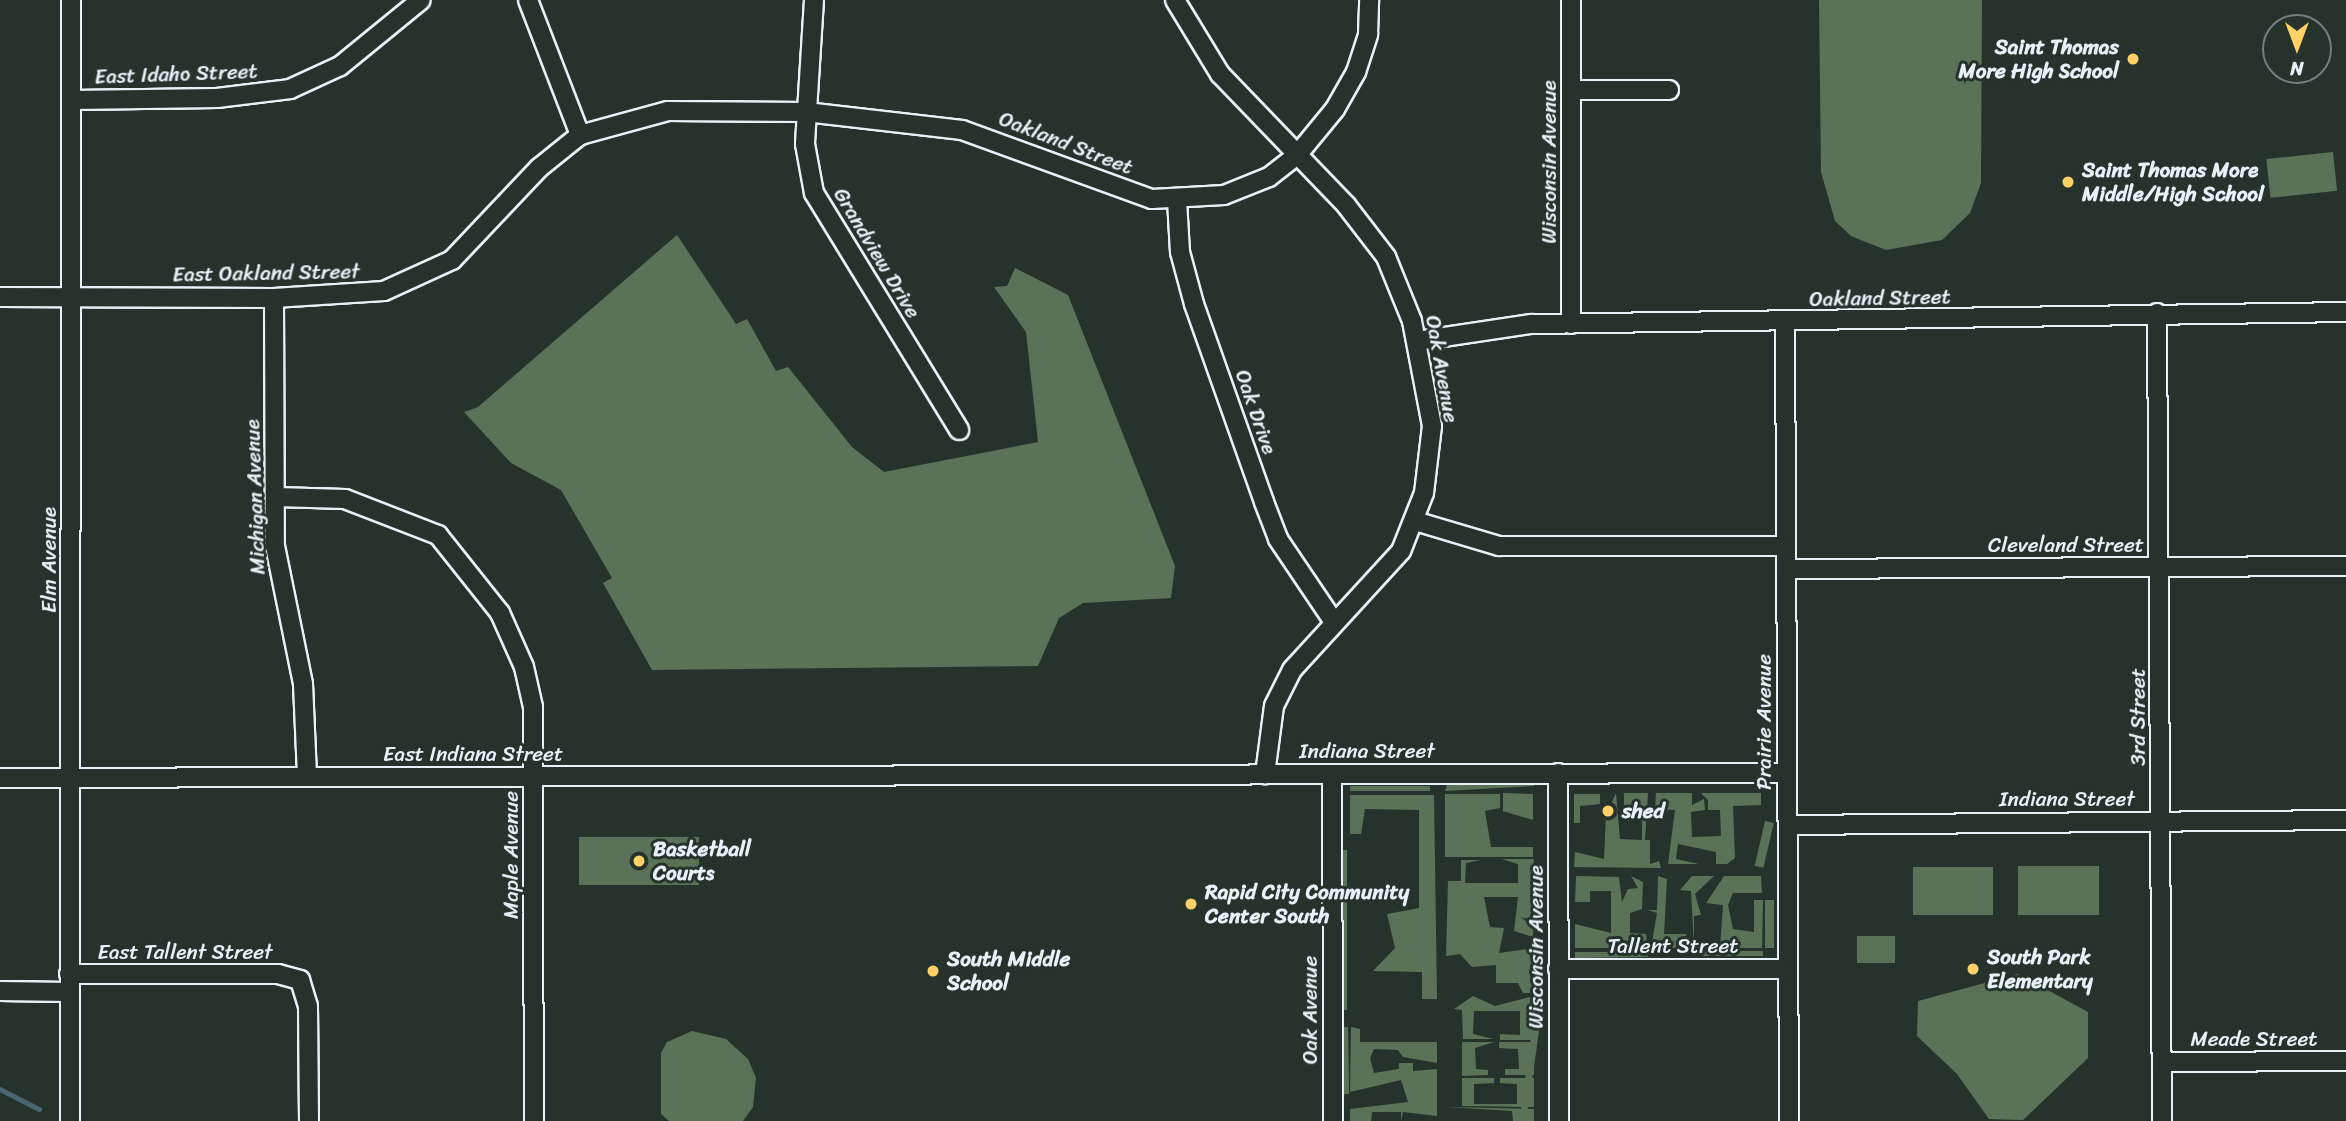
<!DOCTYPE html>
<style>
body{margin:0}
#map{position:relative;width:2346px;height:1121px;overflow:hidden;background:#26332d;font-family:Sriracha,sans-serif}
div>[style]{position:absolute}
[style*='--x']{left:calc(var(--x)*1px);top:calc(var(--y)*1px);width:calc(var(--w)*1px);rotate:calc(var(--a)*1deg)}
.green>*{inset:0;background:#5a7358;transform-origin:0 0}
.stream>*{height:4.5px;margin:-2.25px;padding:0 2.25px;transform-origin:2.25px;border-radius:2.25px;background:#49656f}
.roads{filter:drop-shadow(2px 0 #e8f1f8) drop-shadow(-2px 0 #e8f1f8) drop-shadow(0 2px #e8f1f8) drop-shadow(0 -2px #e8f1f8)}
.minor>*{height:18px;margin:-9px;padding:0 9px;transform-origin:9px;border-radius:9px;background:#26332d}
.dots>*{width:19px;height:19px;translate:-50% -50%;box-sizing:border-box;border:4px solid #26332d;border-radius:50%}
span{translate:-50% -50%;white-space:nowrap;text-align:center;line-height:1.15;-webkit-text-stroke:6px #26332d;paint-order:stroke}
.poi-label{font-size:21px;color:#e8f1f8;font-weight:700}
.right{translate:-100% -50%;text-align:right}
.left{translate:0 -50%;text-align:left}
.street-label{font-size:21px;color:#e8f1f8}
.north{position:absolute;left:2262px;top:14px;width:70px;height:70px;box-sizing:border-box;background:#26332d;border:2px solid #747f7e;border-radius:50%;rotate:180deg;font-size:19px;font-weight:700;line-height:28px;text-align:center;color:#e8f1f8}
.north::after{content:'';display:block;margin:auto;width:24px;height:32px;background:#ffd166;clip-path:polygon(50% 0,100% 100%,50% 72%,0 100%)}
</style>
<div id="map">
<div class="green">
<div style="clip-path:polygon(1819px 0,1982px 0,1981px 183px,1970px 213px,1942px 240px,1886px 250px,1851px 236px,1835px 221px,1821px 172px)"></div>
<div style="left:2333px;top:152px;width:39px;height:67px;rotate:84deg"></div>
<div style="clip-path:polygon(677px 235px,736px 324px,747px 319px,776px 371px,788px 367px,852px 447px,884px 472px,1038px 442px,1026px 332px,994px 287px,1007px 286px,1015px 268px,1068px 295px,1175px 566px,1171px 598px,1083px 603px,1059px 618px,1038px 666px,652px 670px,603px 583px,612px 578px,561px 490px,511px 463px,464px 412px,478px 407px)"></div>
<div style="clip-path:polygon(1447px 785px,1534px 785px,1534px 786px,1445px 791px)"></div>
<div style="left:1350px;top:786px;width:80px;height:5px"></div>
<div style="clip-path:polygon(1503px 793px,1533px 794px,1533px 820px,1503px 811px)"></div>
<div style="clip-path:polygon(1616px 793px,1620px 839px,1642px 840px,1642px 807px,1624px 807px,1624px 793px,1648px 793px,1645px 840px,1650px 840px,1650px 864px,1659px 861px,1661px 868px,1574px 867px,1575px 852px,1604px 859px,1606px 815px)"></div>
<div style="clip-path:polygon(1656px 793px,1692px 793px,1692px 805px,1704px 799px,1705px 810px,1691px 812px,1692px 837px,1721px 836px,1720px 810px,1708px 810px,1708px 800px,1701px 793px,1761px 793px,1761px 805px,1733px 806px,1735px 858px,1727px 864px,1716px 864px,1716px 852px,1678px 844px,1676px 859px,1699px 864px,1668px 864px,1675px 810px,1655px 809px)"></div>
<div style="clip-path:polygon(1445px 794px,1500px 794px,1500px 808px,1485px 811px,1491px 847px,1533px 847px,1533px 857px,1445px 857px)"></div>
<div style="clip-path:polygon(1574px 794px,1600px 794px,1600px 804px,1580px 806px,1580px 823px,1574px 823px)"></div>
<div style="clip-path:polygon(1350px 795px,1434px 795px,1437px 999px,1422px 999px,1422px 972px,1373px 971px,1395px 948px,1387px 914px,1419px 908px,1419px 810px,1365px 809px,1361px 834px,1350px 834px)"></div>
<div style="left:1765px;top:821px;width:9px;height:46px;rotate:13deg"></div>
<div style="left:579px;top:837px;width:120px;height:48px"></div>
<div style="left:1341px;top:850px;width:6px;height:160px"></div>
<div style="clip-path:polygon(1502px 859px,1534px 859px,1533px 937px,1514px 931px,1518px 897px,1484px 897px,1490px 927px,1504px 928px,1499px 953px,1534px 948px,1533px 993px,1523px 993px,1518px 983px,1496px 983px,1496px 965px,1472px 967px,1460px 954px,1446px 956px,1448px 881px,1461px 881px,1461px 860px,1481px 860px,1466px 863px,1465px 883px,1518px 883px,1518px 864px)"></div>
<div style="left:2099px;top:866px;width:49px;height:81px;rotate:90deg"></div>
<div style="left:1913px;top:867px;width:80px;height:48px"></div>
<div style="clip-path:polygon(1576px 876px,1619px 877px,1622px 902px,1628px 889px,1638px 888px,1631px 876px,1643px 882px,1642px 909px,1630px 913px,1630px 933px,1646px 934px,1648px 948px,1575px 948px,1575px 924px,1611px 933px,1611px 891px,1590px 891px,1590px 902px,1575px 902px)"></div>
<div style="clip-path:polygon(1658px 876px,1667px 879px,1664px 934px,1686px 934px,1686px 948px,1651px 948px,1657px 913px,1648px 910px,1657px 910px)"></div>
<div style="clip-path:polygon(1692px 876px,1714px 876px,1695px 894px,1701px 915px,1694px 916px,1694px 948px,1691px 891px,1680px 890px)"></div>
<div style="clip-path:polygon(1724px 876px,1761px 876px,1762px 893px,1733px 893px,1728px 905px,1733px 929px,1754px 932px,1754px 900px,1763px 900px,1762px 948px,1720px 948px,1723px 905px,1706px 903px)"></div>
<div style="left:1765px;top:900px;width:9px;height:48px"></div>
<div style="left:1857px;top:936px;width:38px;height:27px"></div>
<div style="left:1701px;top:951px;width:62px;height:5px"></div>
<div style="clip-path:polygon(1575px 952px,1648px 952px,1648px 957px,1575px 958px)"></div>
<div style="clip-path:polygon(2018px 974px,2088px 1012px,2088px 1058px,2023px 1120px,1989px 1119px,1957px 1074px,1917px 1036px,1918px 1001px)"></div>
<div style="left:1537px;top:995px;width:7px;height:126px;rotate:8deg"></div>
<div style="clip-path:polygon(1473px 996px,1495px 1006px,1534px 996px,1534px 1040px,1500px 1040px,1500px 1034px,1520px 1035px,1520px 1011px,1474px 1011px,1473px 1034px,1493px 1039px,1463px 1039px,1462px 1010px,1454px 1009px)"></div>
<div style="left:1348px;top:1027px;width:67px;height:8px;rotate:89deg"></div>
<div style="clip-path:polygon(1351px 1027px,1360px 1029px,1360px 1042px,1437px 1042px,1437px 1063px,1403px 1057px,1398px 1050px,1374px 1049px,1370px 1058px,1374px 1073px,1399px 1069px,1399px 1063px,1413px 1063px,1413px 1071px,1437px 1069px,1437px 1116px,1403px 1112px,1401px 1121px,1401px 1112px,1372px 1112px,1371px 1121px,1350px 1121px,1350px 1109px,1408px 1102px,1401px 1080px,1350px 1092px)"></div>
<div style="clip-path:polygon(692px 1031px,726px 1039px,748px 1059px,756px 1078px,753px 1107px,743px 1121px,669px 1121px,661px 1114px,661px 1053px,667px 1042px)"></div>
<div style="clip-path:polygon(1462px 1042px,1494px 1042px,1475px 1048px,1476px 1069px,1488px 1070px,1488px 1075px,1462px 1076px)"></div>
<div style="clip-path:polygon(1499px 1042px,1534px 1042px,1534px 1075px,1505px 1075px,1505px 1069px,1519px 1069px,1518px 1049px,1499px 1048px)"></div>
<div style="clip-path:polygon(1462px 1078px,1494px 1078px,1494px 1083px,1474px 1084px,1474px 1104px,1517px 1104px,1517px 1084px,1500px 1083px,1500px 1078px,1534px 1078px,1534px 1107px,1462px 1106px)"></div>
<div style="clip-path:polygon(1446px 1107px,1534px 1109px,1534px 1121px,1513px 1121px,1512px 1111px)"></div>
</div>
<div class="stream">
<div style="--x:0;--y:1089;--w:44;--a:27.1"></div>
</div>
<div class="roads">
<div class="minor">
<div style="--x:528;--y:0;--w:145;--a:68.9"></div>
<div style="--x:814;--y:0;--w:144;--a:93.6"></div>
<div style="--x:805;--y:144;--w:50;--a:79.6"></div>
<div style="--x:814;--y:193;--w:278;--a:58.5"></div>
<div style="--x:1175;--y:0;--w:87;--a:58.7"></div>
<div style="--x:1220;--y:74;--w:182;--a:46.1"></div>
<div style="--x:1346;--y:205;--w:66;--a:52.4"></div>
<div style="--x:1386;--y:257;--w:69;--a:67.9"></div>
<div style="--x:1412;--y:321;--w:107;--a:79.2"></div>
<div style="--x:1432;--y:426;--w:67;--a:96.8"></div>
<div style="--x:1424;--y:493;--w:62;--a:111.6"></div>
<div style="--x:1401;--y:551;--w:161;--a:132.5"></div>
<div style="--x:1292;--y:670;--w:40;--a:116.6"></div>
<div style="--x:1274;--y:706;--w:69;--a:97.5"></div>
<div style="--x:1571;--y:90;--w:98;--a:0"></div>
<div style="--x:72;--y:100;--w:145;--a:-0.8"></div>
<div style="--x:217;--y:98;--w:74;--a:-7"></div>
<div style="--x:290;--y:89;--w:55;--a:-24.7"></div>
<div style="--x:340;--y:66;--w:104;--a:-39.2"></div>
<div style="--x:1177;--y:200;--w:52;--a:86.7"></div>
<div style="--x:1180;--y:252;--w:54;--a:74.9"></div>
<div style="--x:1194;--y:304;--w:210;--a:70.5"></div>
<div style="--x:1264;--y:502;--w:40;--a:69"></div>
<div style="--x:1278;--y:539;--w:100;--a:56"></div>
<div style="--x:0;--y:297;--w:274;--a:0.2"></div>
<div style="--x:274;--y:298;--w:110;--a:-3.6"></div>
<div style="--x:384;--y:291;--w:75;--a:-24.5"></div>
<div style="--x:452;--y:260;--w:127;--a:-46.6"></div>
<div style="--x:539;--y:168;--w:53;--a:-38.8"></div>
<div style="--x:580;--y:135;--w:91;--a:-15.3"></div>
<div style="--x:668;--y:111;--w:138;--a:0.4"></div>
<div style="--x:806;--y:112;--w:157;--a:6.6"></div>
<div style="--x:962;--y:130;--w:202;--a:20"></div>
<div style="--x:1152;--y:199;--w:72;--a:-3.2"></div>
<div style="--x:1224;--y:195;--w:48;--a:-21.8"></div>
<div style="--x:1269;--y:177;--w:37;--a:-38"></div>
<div style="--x:1298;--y:154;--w:58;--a:-50.6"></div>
<div style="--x:1335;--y:109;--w:43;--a:-60.4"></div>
<div style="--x:1356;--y:72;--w:40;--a:-72"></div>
<div style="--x:1368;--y:34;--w:34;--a:-88"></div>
<div style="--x:274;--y:298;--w:248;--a:89.8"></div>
<div style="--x:275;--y:546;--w:141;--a:78.5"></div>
<div style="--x:303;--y:684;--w:92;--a:87.5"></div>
<div style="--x:2157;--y:313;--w:808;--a:89.65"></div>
<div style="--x:1785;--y:323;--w:798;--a:89.71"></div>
<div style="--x:1571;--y:324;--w:324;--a:-90"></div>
<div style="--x:1417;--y:341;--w:115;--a:-8.5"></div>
<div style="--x:1531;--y:324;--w:815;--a:-0.84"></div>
<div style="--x:276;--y:497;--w:69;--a:1.7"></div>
<div style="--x:345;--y:499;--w:100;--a:21.2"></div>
<div style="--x:438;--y:535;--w:100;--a:51.5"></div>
<div style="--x:500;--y:613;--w:59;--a:66"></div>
<div style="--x:524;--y:667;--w:41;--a:77.3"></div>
<div style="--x:533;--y:707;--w:414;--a:89.9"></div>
<div style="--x:1415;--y:521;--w:88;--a:16.6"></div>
<div style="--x:1499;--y:546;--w:287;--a:0"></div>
<div style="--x:1786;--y:569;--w:560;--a:-0.31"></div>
<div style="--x:1558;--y:773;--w:348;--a:89.8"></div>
<div style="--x:1332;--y:774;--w:347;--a:89.8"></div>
<div style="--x:0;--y:778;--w:1787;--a:-0.16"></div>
<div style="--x:1788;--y:825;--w:558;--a:-0.51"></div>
<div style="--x:1558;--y:969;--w:230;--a:0"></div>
<div style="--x:69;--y:974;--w:209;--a:0"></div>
<div style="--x:278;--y:974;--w:23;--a:15"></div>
<div style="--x:300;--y:980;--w:27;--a:73"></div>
<div style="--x:308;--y:1006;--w:115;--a:89.5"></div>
<div style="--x:0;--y:991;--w:69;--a:0.8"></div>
<div style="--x:2162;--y:1062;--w:184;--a:-0.3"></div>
<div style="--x:70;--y:1121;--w:1121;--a:-89.95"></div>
</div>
</div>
<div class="dots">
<div style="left:2133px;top:59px;background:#ffd166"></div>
<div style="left:2068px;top:182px;background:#ffd166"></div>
<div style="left:1608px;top:811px;background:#ffd166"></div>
<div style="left:639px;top:861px;background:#ffd166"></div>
<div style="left:1191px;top:904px;background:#ffd166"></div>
<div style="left:1973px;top:969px;background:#ffd166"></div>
<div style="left:933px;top:971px;background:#ffd166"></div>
</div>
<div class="poi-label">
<span class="right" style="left:2119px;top:59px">Saint Thomas<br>More High School</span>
<span class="left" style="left:2082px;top:182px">Saint Thomas More<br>Middle/High School</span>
<span class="left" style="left:1622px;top:811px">shed</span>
<span class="left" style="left:653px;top:861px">Basketball<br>Courts</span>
<span class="left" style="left:1205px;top:904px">Rapid City Community<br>Center South</span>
<span class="left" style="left:1987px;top:969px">South Park<br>Elementary</span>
<span class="left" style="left:947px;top:971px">South Middle<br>School</span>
</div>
<div class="street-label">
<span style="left:176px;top:74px;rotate:-2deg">East Idaho Street</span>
<span style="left:1066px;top:143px;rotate:21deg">Oakland Street</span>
<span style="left:1549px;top:162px;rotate:-90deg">Wisconsin Avenue</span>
<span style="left:877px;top:253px;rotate:59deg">Grandview Drive</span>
<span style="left:266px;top:273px;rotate:-1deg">East Oakland Street</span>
<span style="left:1880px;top:298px;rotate:-1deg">Oakland Street</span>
<span style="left:1442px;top:369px;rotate:80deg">Oak Avenue</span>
<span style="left:1256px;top:412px;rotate:71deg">Oak Drive</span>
<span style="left:255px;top:497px;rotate:-92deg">Michigan Avenue</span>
<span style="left:2066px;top:545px">Cleveland Street</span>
<span style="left:49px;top:560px;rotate:-90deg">Elm Avenue</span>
<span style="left:2138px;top:717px;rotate:-90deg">3rd Street</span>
<span style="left:1764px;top:722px;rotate:-90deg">Prairie Avenue</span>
<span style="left:1367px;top:751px">Indiana Street</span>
<span style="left:473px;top:754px">East Indiana Street</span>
<span style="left:2067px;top:799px">Indiana Street</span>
<span style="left:511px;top:855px;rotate:-90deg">Maple Avenue</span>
<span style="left:1673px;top:946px">Tallent Street</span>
<span style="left:1536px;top:947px;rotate:-90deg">Wisconsin Avenue</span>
<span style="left:185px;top:952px">East Tallent Street</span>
<span style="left:1310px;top:1010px;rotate:-90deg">Oak Avenue</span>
<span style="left:2254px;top:1039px">Meade Street</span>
</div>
<div class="north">N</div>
</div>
